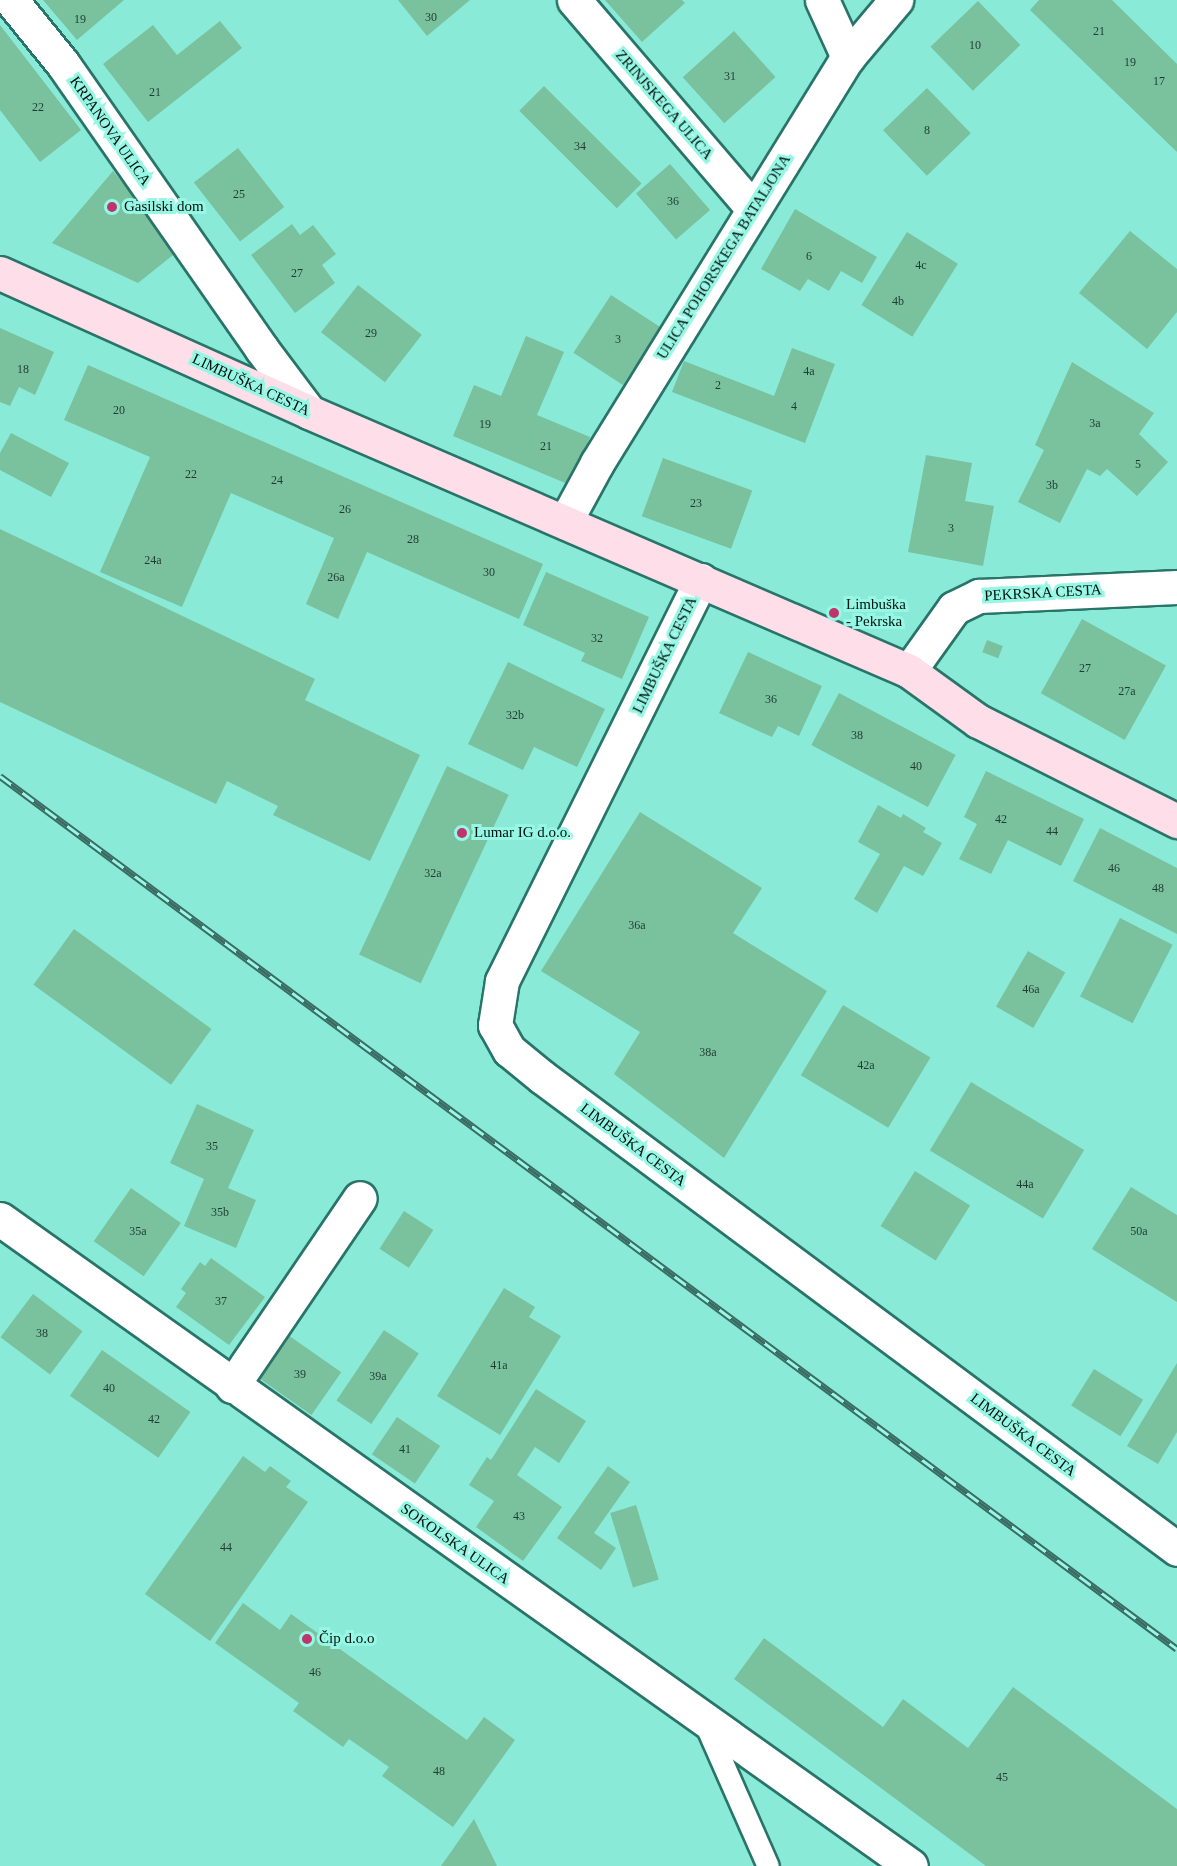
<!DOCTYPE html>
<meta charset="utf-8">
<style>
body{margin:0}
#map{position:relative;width:1177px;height:1866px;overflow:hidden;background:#8aead8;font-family:"Times New Roman",serif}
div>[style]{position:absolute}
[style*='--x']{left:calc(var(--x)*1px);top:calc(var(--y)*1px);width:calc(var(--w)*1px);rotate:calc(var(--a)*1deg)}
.building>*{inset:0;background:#7ac19d;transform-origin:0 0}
.roads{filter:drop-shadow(2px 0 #297468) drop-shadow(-2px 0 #297468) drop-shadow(0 2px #297468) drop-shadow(0 -2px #297468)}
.lane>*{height:21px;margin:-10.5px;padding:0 10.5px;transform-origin:10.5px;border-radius:10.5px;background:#fff}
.street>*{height:33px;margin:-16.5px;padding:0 16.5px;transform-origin:16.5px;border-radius:16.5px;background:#fff}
.secondary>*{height:33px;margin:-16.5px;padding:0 16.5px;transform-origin:16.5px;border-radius:16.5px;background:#fedee8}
.rail>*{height:7px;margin-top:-3.5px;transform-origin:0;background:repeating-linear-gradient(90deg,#97f7e5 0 14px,#3a6c63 0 28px);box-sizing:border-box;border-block:2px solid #3a6c63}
.dots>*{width:16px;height:16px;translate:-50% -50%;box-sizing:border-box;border:3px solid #97f7e5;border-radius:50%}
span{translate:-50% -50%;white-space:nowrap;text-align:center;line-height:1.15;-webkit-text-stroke:6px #97f7e5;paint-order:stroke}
.number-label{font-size:12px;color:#1e3d31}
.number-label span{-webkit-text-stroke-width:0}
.street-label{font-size:15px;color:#00110d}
.poi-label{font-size:15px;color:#00110d}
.left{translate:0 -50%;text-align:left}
</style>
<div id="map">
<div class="building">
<div style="clip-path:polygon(43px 0,124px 0,77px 40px)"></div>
<div style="clip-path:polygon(398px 0,470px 0,427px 36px)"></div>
<div style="clip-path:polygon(605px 0,682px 0,685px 3px,642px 42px)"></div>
<div style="clip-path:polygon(1039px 0,1112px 0,1177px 64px,1177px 152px,1030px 10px)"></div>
<div style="left:978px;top:1px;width:61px;height:66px;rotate:46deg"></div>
<div style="clip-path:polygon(220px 21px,242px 48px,148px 122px,103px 64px,153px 25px,177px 55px)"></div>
<div style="clip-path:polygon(0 25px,81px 130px,40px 162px,0 110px)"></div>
<div style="left:734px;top:31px;width:62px;height:69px;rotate:48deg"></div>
<div style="left:544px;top:86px;width:138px;height:35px;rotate:45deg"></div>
<div style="left:927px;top:88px;width:63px;height:61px;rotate:46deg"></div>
<div style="left:238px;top:148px;width:75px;height:56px;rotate:52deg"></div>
<div style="left:670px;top:164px;width:61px;height:45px;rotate:49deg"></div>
<div style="clip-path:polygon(113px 171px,178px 251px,138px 283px,52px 243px)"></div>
<div style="clip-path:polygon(795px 209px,877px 257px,862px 283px,841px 271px,829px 291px,808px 279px,800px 291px,761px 269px)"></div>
<div style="clip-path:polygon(292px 224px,300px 235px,313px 225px,336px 254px,322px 265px,335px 283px,295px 313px,251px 255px)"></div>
<div style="clip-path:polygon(1130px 231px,1177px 269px,1177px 312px,1147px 349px,1079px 293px)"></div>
<div style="left:907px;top:232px;width:60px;height:86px;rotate:32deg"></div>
<div style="left:358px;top:285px;width:81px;height:60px;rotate:38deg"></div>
<div style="left:611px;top:295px;width:59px;height:69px;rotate:33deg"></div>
<div style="clip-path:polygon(0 328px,54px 352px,35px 395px,19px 387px,10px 406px,0 402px)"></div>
<div style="clip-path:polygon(526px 336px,564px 352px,537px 415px,590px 437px,570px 485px,453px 436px,474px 385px,501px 396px)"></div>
<div style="clip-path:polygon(792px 348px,835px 364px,805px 443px,672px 392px,684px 361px,774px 396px)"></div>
<div style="clip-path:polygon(1072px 362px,1154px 413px,1139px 434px,1168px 462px,1137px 496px,1107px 469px,1100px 476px,1087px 469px,1060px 523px,1018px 502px,1044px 450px,1035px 445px)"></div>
<div style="clip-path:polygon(88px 365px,543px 564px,519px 619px,367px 552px,338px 619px,306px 604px,334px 538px,231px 493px,182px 607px,100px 572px,150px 457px,64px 420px)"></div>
<div style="clip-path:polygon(11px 433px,69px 463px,51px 497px,0 470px,0 453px)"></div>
<div style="clip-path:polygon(926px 455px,972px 463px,965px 501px,994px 506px,983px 566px,908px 552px)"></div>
<div style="left:663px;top:458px;width:95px;height:62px;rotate:20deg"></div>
<div style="clip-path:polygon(0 529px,315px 679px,305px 700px,420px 755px,370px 861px,273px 815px,278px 806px,227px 781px,216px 804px,0 702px)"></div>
<div style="clip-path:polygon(546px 572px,649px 617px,622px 679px,581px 661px,585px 653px,523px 625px)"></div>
<div style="left:1082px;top:619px;width:96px;height:85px;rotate:29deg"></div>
<div style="left:987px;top:640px;width:17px;height:13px;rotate:21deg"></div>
<div style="clip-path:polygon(748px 652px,822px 686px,799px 736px,778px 726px,772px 737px,719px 713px)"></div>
<div style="clip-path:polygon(508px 662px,605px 709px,577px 767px,534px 747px,523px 770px,468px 744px)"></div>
<div style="left:839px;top:693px;width:132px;height:59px;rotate:28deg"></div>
<div style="left:447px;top:766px;width:68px;height:208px;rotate:25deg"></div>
<div style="clip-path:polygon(986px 771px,1084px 819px,1061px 866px,1008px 840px,991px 874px,959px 859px,977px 824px,964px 817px)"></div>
<div style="clip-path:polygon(878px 805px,901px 818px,903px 814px,926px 828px,923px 832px,942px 843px,923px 876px,904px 866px,877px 913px,854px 899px,880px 854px,858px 842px)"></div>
<div style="clip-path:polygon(640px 812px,762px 888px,733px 933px,827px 991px,724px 1158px,614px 1074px,640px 1032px,541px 971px)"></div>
<div style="clip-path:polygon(1100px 828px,1177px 868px,1177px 934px,1073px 881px)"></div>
<div style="left:1120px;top:918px;width:59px;height:88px;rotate:27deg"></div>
<div style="left:74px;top:929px;width:170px;height:69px;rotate:36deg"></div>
<div style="left:1028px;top:951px;width:43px;height:64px;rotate:30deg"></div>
<div style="left:843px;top:1005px;width:102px;height:82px;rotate:31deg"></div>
<div style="left:971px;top:1082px;width:132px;height:80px;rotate:31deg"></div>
<div style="clip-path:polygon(197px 1104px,254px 1130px,228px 1188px,256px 1200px,236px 1248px,184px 1226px,204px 1179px,170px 1163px)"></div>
<div style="left:915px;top:1171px;width:65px;height:65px;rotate:32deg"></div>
<div style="clip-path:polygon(1131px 1187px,1177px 1215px,1177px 1302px,1092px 1249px)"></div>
<div style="left:131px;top:1188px;width:61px;height:65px;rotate:35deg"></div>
<div style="left:404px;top:1211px;width:35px;height:45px;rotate:33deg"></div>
<div style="clip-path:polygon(211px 1258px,265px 1297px,229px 1345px,176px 1307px,186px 1293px,181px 1289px,200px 1262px,205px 1266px)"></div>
<div style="clip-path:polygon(504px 1288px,535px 1307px,529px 1317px,561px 1336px,500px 1435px,437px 1396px)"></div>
<div style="left:33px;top:1294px;width:62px;height:54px;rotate:37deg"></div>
<div style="left:384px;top:1330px;width:42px;height:85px;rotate:34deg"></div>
<div style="left:288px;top:1335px;width:65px;height:52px;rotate:35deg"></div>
<div style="left:102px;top:1350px;width:108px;height:56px;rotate:35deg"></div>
<div style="clip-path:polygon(1177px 1363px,1177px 1432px,1158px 1464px,1127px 1446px)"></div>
<div style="left:1094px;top:1369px;width:58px;height:43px;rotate:32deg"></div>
<div style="clip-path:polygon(536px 1389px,586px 1421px,559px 1463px,535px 1447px,517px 1475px,562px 1507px,523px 1561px,476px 1527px,494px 1501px,469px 1485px,487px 1457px,491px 1460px)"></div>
<div style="left:397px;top:1417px;width:52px;height:45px;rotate:34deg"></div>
<div style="clip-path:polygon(243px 1456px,265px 1472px,270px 1466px,291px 1481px,286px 1487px,308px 1502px,210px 1641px,145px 1594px)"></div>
<div style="clip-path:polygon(608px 1466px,630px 1482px,594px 1533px,616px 1548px,601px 1570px,557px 1538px)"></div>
<div style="left:636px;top:1505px;width:78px;height:27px;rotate:73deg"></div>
<div style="clip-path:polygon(243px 1603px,280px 1630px,291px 1614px,467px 1740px,484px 1717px,515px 1740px,453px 1827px,382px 1776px,389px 1767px,349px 1739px,343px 1747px,293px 1711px,299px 1703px,215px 1643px)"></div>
<div style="clip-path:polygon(764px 1638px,883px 1727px,903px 1699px,968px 1748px,1013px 1687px,1177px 1809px,1177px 1866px,986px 1866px,734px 1679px)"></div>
<div style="clip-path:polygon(474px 1819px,497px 1866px,441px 1866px)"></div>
</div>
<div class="roads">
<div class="lane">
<div style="--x:704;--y:1721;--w:158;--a:66.2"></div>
</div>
<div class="street">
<div style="--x:11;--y:0;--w:82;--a:50.9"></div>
<div style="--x:63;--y:64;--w:346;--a:55.1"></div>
<div style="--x:261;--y:348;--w:80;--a:53.1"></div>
<div style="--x:574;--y:0;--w:275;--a:49.4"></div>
<div style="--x:822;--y:0;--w:63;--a:65.5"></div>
<div style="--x:565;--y:522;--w:67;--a:-61.5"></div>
<div style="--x:597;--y:463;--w:477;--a:-58.3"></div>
<div style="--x:848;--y:57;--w:75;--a:-49.9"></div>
<div style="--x:701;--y:580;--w:448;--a:116.4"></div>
<div style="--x:502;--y:981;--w:45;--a:99"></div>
<div style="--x:495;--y:1025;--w:29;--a:61"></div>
<div style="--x:509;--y:1050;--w:43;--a:39.3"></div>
<div style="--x:542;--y:1077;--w:791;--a:36.62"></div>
<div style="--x:909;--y:671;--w:77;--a:-54.5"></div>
<div style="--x:954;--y:608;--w:28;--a:-26"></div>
<div style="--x:979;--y:596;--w:198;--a:-2.6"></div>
<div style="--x:0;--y:1219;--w:1117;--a:35.38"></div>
<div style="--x:232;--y:1386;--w:227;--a:-55.8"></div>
</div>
<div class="secondary">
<div style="--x:0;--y:273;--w:339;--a:24.2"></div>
<div style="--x:309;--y:412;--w:654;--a:23.35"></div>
<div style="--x:909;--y:671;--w:85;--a:35.9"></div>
<div style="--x:978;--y:721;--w:223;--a:26.7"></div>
</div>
</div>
<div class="rail">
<div style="--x:0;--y:776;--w:1465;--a:36.56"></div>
</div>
<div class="dots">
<div style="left:112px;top:207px;background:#bf346b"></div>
<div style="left:834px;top:613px;background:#bf346b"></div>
<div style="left:462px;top:833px;background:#bf346b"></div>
<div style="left:307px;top:1639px;background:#bf346b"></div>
</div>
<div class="number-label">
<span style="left:431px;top:18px">30</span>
<span style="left:80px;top:20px">19</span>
<span style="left:1099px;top:32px">21</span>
<span style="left:975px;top:46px">10</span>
<span style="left:1130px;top:63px">19</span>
<span style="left:730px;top:77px">31</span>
<span style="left:1159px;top:82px">17</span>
<span style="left:155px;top:93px">21</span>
<span style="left:38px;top:108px">22</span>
<span style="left:927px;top:131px">8</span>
<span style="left:580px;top:147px">34</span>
<span style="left:239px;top:195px">25</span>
<span style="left:673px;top:202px">36</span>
<span style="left:809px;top:257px">6</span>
<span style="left:921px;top:266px">4c</span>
<span style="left:297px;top:274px">27</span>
<span style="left:898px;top:302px">4b</span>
<span style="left:371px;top:334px">29</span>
<span style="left:618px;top:340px">3</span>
<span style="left:23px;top:370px">18</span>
<span style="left:809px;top:372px">4a</span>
<span style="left:718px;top:386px">2</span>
<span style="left:794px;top:407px">4</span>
<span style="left:119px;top:411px">20</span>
<span style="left:1095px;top:424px">3a</span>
<span style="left:485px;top:425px">19</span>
<span style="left:546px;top:447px">21</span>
<span style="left:1138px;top:465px">5</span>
<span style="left:191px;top:475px">22</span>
<span style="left:277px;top:481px">24</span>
<span style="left:1052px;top:486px">3b</span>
<span style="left:696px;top:504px">23</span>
<span style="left:345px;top:510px">26</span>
<span style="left:951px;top:529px">3</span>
<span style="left:413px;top:540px">28</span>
<span style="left:153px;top:561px">24a</span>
<span style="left:489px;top:573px">30</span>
<span style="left:336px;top:578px">26a</span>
<span style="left:597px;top:639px">32</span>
<span style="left:1085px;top:669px">27</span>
<span style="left:1127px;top:692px">27a</span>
<span style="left:771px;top:700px">36</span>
<span style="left:515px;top:716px">32b</span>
<span style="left:857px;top:736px">38</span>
<span style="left:916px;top:767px">40</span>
<span style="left:1001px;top:820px">42</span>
<span style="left:1052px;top:832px">44</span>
<span style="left:1114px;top:869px">46</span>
<span style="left:433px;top:874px">32a</span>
<span style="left:1158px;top:889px">48</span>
<span style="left:637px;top:926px">36a</span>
<span style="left:1031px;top:990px">46a</span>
<span style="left:708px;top:1053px">38a</span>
<span style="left:866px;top:1066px">42a</span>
<span style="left:212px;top:1147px">35</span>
<span style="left:1025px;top:1185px">44a</span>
<span style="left:220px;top:1213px">35b</span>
<span style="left:138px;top:1232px">35a</span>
<span style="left:1139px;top:1232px">50a</span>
<span style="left:221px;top:1302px">37</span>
<span style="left:42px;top:1334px">38</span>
<span style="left:499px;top:1366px">41a</span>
<span style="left:300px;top:1375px">39</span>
<span style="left:378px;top:1377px">39a</span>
<span style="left:109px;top:1389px">40</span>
<span style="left:154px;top:1420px">42</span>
<span style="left:405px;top:1450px">41</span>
<span style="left:519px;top:1517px">43</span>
<span style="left:226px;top:1548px">44</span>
<span style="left:315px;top:1673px">46</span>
<span style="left:439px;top:1772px">48</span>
<span style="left:1002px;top:1778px">45</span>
</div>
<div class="street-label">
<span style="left:664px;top:105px;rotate:49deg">ZRINJSKEGA ULICA</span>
<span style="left:110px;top:131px;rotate:55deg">KRPANOVA ULICA</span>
<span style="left:724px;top:257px;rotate:-58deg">ULICA POHORSKEGA BATALJONA</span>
<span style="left:251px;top:385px;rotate:25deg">LIMBUŠKA CESTA</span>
<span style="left:1043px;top:593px;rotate:-3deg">PEKRSKA CESTA</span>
<span style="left:665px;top:655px;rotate:-64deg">LIMBUŠKA CESTA</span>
<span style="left:633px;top:1145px;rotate:37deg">LIMBUŠKA CESTA</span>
<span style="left:1023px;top:1435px;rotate:37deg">LIMBUŠKA CESTA</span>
<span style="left:455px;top:1544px;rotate:35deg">SOKOLSKA ULICA</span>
</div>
<div class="poi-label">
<span class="left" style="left:124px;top:207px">Gasilski dom</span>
<span class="left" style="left:846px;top:613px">Limbuška<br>- Pekrska</span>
<span class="left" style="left:474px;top:833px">Lumar IG d.o.o.</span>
<span class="left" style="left:319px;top:1639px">Čip d.o.o</span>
</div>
</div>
